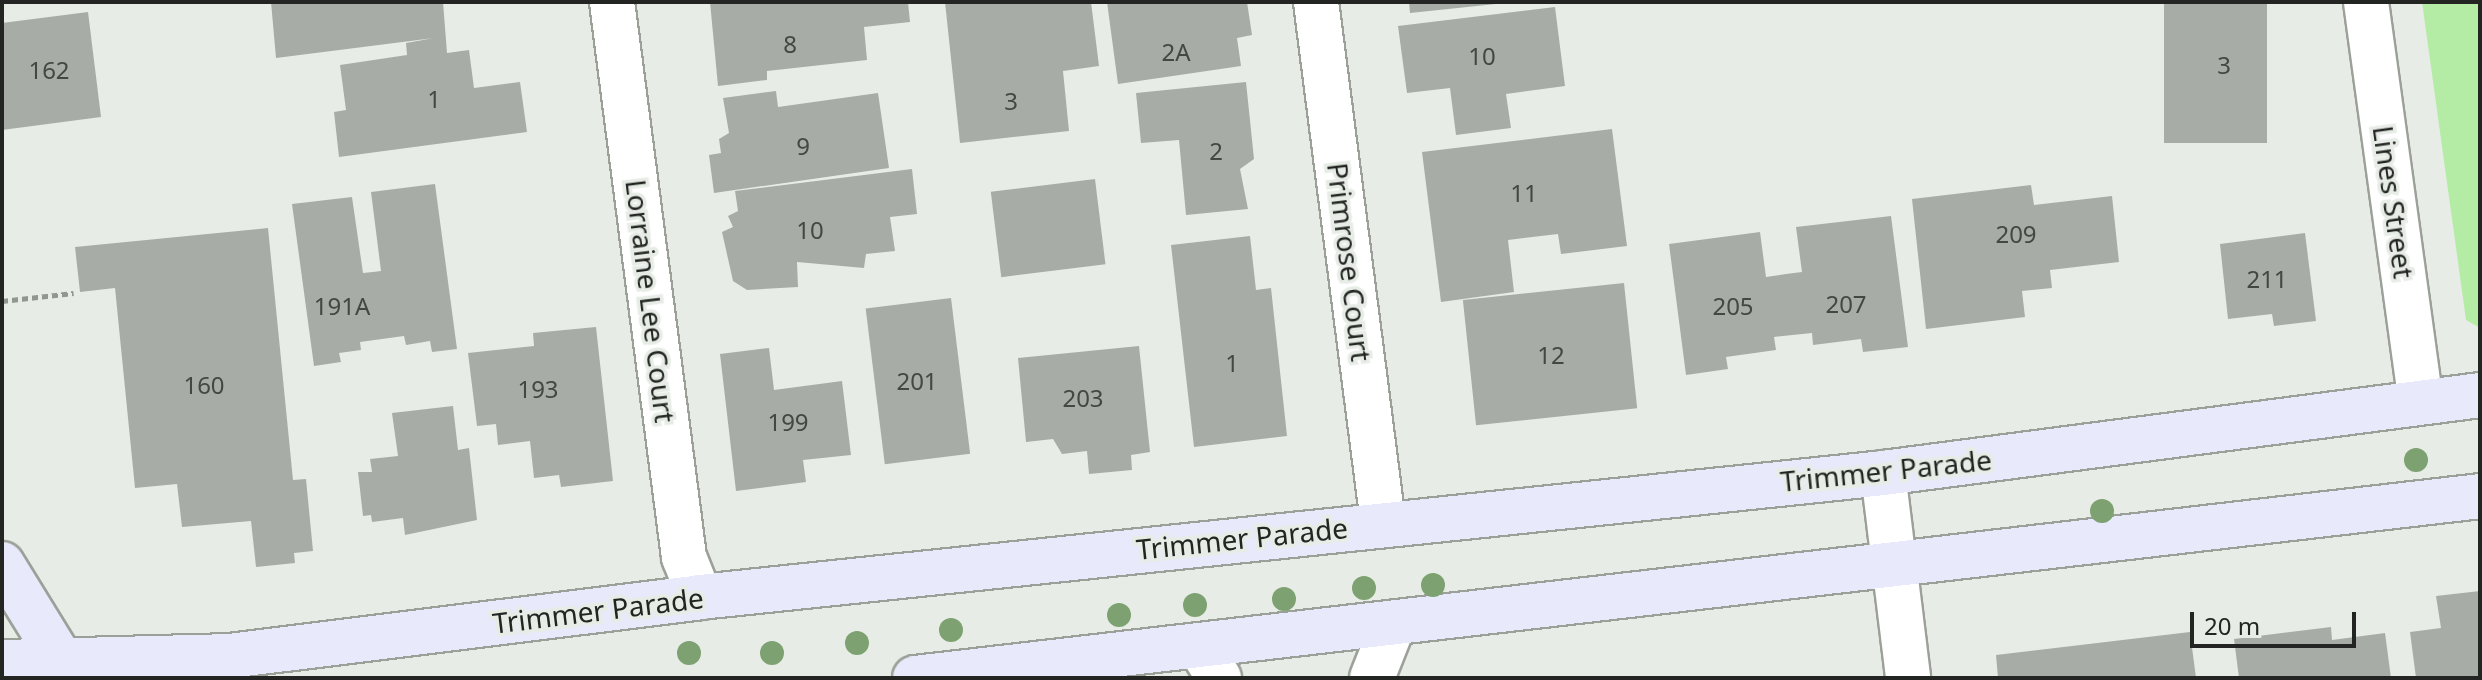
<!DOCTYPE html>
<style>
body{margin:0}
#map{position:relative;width:2482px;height:680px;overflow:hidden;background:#e7ede6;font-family:"Noto Sans",sans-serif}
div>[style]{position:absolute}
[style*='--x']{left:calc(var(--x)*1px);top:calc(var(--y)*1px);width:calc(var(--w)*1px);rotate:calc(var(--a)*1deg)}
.green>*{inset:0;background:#b5eca5}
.building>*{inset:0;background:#a7ada6;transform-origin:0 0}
.path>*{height:5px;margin-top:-2.5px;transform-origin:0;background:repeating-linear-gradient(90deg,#929691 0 6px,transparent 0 10px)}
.roads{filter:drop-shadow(2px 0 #9ba099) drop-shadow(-2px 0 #9ba099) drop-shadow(0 2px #9ba099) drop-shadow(0 -2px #9ba099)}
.street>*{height:44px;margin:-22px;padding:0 22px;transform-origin:22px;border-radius:22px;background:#fff}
.secondary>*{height:44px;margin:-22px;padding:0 22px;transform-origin:22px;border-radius:22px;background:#e8e9fb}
.trees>*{width:24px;height:24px;margin:-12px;border-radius:50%;background:#7da170}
span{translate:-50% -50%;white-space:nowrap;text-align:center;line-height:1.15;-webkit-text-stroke:7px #e7ede6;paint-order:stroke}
.number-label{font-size:24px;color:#444743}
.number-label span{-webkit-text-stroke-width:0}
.street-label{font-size:28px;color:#232522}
.frame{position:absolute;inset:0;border:4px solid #232522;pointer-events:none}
.scale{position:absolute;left:2190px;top:612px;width:166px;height:36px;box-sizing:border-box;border:4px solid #232522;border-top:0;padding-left:10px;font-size:24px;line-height:28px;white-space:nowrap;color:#232522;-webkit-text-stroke:6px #e7ede6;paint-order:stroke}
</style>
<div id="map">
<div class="green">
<div style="clip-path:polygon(2422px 2px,2480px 2px,2480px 328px,2466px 320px)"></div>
</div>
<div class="building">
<div style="clip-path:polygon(271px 2px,443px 2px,447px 53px,469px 50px,474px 88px,520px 82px,527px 132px,339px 157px,334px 112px,346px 110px,340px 65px,407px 55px,406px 43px,434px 38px,276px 58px)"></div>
<div style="clip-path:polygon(710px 2px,908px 2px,910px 22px,864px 27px,867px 60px,767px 71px,767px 80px,718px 86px)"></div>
<div style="clip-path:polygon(945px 2px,1091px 2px,1099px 66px,1063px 71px,1069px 131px,960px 143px)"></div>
<div style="clip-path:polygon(1107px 2px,1247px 2px,1252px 35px,1237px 38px,1241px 66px,1118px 84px)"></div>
<div style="clip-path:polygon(1409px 2px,1496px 2px,1496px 4px,1410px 13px)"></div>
<div style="left:2164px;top:2px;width:103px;height:141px"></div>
<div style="clip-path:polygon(1555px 7px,1565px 86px,1506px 94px,1511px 128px,1456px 135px,1450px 88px,1407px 93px,1398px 26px)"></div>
<div style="clip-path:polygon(88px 12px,101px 117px,2px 130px,2px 23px)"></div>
<div style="clip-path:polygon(1246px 82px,1254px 159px,1240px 169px,1248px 209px,1186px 215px,1179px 140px,1141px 143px,1136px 93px)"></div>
<div style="clip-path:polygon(776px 91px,778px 107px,878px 93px,889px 168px,714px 193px,709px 155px,721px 153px,719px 139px,729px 133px,723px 98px)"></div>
<div style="clip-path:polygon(1612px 129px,1627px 246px,1561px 254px,1558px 234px,1508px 240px,1514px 292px,1441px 302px,1422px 152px)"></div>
<div style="clip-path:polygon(912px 169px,917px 214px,890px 217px,895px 251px,866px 254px,864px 268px,797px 262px,798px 287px,747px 290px,733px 281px,722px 232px,733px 227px,728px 216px,738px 211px,735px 191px)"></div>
<div style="left:1095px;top:179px;width:86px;height:105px;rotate:83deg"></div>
<div style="clip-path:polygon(435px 184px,457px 349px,432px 352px,430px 341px,406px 345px,404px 336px,360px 342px,361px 350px,339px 353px,341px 362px,314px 366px,292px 204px,352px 197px,363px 273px,373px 272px,381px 271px,371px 192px)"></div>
<div style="clip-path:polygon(2031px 185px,2034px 205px,2112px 196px,2119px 262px,2050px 270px,2052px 288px,2022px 291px,2025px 317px,1926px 329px,1912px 199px)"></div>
<div style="clip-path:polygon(1891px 216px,1908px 347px,1863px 352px,1861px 339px,1813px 345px,1812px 333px,1774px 337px,1776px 350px,1726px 357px,1728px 369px,1686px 375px,1669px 244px,1760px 232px,1766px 277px,1786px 274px,1802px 272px,1796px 227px)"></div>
<div style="clip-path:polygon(268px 228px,293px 480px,306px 479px,313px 551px,294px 553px,295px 563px,256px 567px,251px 521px,182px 527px,177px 484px,135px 488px,115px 288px,80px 292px,75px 247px)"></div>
<div style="clip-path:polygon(2305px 233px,2316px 321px,2274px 326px,2272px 314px,2228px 319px,2220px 244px)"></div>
<div style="clip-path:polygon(1250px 236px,1256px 290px,1271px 288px,1287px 436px,1194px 447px,1171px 245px)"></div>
<div style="left:1624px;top:283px;width:126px;height:162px;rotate:84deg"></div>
<div style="left:951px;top:298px;width:157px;height:86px;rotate:83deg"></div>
<div style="clip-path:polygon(596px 327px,613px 481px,561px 487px,559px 475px,534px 478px,530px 441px,498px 445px,496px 424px,477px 426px,468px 353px,534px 346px,533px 333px)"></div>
<div style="clip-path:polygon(1139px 346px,1150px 452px,1131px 455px,1132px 470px,1089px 474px,1087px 451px,1062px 454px,1053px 439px,1026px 442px,1018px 358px)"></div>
<div style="clip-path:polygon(769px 348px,774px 390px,842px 381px,851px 455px,803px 460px,806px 482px,736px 491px,720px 354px)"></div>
<div style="clip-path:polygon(453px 406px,458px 450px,469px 448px,477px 520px,405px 535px,403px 518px,372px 522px,371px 515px,363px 516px,358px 472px,372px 472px,370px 459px,398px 456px,392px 413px)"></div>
<div style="clip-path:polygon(2480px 591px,2480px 678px,2416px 678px,2410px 632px,2441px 628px,2436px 596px)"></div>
<div style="clip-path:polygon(2331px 627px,2332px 640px,2385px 633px,2391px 678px,2239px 678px,2234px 639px)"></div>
<div style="clip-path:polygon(2190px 632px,2196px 678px,1998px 678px,1996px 655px)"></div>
</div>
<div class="path">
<div style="--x:2;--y:301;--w:72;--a:-6.3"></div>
</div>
<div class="roads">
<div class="street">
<div style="--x:612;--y:2;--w:560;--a:82.61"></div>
<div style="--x:684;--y:557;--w:43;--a:68.2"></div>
<div style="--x:1316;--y:2;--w:524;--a:82.66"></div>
<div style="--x:2366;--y:2;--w:404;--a:82.2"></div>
<div style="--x:1883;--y:473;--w:207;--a:83"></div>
<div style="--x:1199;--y:646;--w:38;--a:58"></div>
<div style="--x:1372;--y:678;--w:57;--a:-68.4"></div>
</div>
<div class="secondary">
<div style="--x:2;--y:564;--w:116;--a:58.4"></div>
<div style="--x:2;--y:662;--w:227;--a:-1.5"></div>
<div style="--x:229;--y:656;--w:475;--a:-7.1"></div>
<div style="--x:700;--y:597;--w:1189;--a:-5.98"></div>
<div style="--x:1883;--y:473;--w:602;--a:-7.44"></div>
<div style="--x:915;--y:678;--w:1576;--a:-6.63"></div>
</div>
</div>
<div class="trees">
<div style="left:2416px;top:460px"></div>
<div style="left:2102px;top:511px"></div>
<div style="left:1433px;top:585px"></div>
<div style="left:1364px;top:588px"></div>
<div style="left:1284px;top:599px"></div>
<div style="left:1195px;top:605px"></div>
<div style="left:1119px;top:615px"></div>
<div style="left:951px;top:630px"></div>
<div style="left:857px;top:643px"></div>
<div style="left:689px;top:653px"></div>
<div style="left:772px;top:653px"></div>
</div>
<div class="number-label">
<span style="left:790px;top:44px">8</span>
<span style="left:1176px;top:52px">2A</span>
<span style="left:1482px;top:56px">10</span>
<span style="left:2224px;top:65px">3</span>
<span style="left:49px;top:70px">162</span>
<span style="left:434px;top:99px">1</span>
<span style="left:1011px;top:101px">3</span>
<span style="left:803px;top:146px">9</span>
<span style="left:1216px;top:151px">2</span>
<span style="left:1524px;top:193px">11</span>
<span style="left:810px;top:230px">10</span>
<span style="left:2016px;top:234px">209</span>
<span style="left:2267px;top:279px">211</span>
<span style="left:1846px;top:304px">207</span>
<span style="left:342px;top:306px">191A</span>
<span style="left:1733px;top:306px">205</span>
<span style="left:1551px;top:355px">12</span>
<span style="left:1232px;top:363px">1</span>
<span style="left:917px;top:381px">201</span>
<span style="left:204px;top:385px">160</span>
<span style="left:538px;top:389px">193</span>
<span style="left:1083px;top:398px">203</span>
<span style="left:788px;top:422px">199</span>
</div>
<div class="street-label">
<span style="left:2394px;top:202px;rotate:82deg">Lines Street</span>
<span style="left:1350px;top:262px;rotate:83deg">Primrose Court</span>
<span style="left:651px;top:301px;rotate:83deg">Lorraine Lee Court</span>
<span style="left:1886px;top:470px;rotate:-6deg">Trimmer Parade</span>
<span style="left:1242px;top:538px;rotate:-6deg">Trimmer Parade</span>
<span style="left:598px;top:610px;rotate:-7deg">Trimmer Parade</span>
</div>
<div class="frame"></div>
<div class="scale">20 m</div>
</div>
